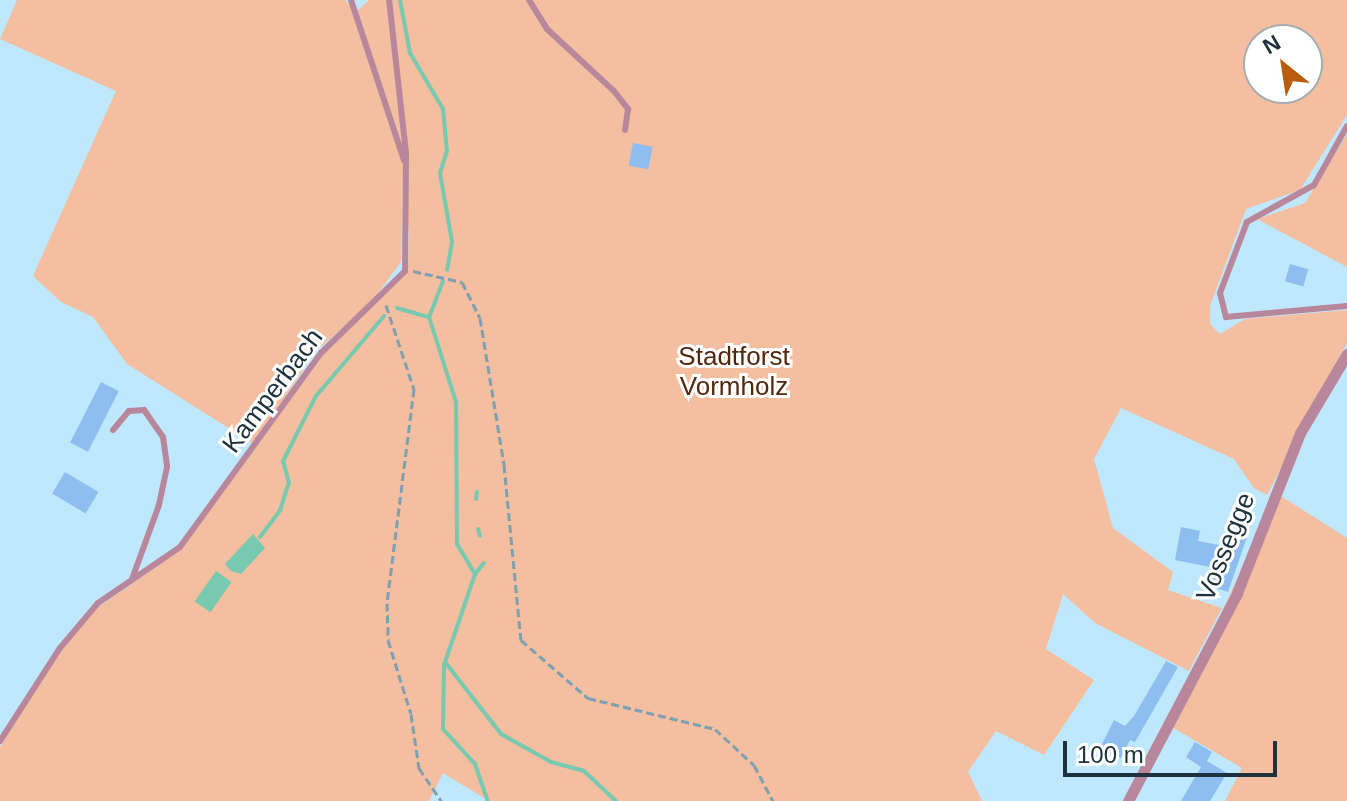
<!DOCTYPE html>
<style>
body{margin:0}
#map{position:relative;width:1347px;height:801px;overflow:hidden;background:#bfe8fe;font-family:Helvetica,sans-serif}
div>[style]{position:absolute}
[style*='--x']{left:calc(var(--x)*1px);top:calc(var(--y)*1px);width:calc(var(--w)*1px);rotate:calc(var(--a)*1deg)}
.green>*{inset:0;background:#f4bea0}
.water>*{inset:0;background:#77c9af;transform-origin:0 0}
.stream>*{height:4px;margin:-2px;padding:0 2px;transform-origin:2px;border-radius:2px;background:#77c9af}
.building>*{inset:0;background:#8ebdf0;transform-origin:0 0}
.path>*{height:3px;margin-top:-1.5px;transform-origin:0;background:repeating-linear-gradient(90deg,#7ea0b1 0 8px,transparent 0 12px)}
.service>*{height:6px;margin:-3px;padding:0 3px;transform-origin:3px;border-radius:3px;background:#b9879c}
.minor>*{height:11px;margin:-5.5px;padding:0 5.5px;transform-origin:5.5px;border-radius:5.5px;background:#b9879c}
span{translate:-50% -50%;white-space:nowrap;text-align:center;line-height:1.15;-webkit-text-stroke:6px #fff;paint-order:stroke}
.park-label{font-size:26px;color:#51280d}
.street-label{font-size:26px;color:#1d323d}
.north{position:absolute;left:1243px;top:24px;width:80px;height:80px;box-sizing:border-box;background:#fff;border:2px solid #a5adb1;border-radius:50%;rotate:330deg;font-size:22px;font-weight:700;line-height:32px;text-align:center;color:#1d323d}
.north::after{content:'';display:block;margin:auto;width:28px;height:36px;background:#ba5c10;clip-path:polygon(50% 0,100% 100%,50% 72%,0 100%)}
.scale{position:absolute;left:1063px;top:741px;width:214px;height:36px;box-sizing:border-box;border:4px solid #1d323d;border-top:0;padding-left:10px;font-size:24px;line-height:28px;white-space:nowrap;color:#1d323d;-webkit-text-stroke:6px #fff;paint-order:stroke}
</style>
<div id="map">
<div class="green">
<div style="clip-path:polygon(evenodd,17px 0,345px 0,356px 12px,369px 0,1347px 0,1347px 115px,1300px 190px,1246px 209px,1210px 306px,1210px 324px,1220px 334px,1245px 319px,1347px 310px,1347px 343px,1267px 495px,1254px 488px,1234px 459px,1121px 408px,1094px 459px,1113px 528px,1173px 572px,1168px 590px,1222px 608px,1189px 671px,1095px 623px,1063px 594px,1046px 649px,1094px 680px,1044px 755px,996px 731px,968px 772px,982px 801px,489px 801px,443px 773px,429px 801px,0 801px,0 747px,55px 658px,97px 608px,182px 549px,322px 356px,408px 270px,409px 234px,403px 168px,401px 262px,370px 304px,315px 352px,254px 444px,127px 364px,93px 317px,61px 302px,33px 276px,116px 91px,0 39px,17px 0,1259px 40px,1307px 40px,1307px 88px,1259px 88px,1259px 40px)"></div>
<div style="clip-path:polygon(1347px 134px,1347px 267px,1257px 219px,1305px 203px)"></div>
<div style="clip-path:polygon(1276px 493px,1347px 538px,1347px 801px,1225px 801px,1242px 768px,1170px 726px)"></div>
</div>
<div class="water">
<div style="clip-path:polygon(253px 534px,265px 548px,241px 574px,231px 571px,225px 564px)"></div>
<div style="left:216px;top:571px;width:19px;height:37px;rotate:35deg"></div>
</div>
<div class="stream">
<div style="--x:400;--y:0;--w:54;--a:79.3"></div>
<div style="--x:410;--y:53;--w:65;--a:59.5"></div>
<div style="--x:443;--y:109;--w:42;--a:84.6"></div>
<div style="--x:447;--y:151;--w:23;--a:108"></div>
<div style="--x:440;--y:173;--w:70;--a:80.1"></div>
<div style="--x:452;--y:242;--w:28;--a:100"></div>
<div style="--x:443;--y:281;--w:39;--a:111"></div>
<div style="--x:429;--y:317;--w:89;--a:72.4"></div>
<div style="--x:456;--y:402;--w:142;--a:89.6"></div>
<div style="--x:457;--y:544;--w:35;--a:59"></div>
<div style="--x:475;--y:574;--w:93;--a:108.8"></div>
<div style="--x:445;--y:662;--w:91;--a:52.1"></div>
<div style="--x:501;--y:734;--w:57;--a:29.2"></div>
<div style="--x:551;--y:762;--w:34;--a:15"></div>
<div style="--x:584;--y:771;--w:44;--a:43.2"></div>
<div style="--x:397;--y:308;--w:33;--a:16"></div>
<div style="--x:476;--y:499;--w:7;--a:-82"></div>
<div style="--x:478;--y:529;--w:7;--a:74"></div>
<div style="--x:260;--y:537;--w:34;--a:-53"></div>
<div style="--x:280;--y:510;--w:28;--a:-72"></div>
<div style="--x:289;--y:483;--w:23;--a:-105"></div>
<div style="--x:283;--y:461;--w:73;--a:-63.1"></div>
<div style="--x:316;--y:396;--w:105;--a:-49.6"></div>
<div style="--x:475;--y:574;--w:14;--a:-51"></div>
<div style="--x:444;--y:664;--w:65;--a:90.9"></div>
<div style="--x:443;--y:729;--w:47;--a:47.6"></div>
<div style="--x:475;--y:764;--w:39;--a:71"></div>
</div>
<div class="building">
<div style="left:633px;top:143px;width:20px;height:23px;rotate:11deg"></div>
<div style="left:1290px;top:264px;width:19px;height:18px;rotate:16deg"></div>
<div style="left:101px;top:382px;width:20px;height:68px;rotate:27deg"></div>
<div style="left:65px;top:472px;width:39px;height:25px;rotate:31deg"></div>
<div style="clip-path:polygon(1181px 527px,1200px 531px,1198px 541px,1224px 546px,1228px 531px,1247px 537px,1228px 592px,1210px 586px,1215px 568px,1175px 560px)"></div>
<div style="clip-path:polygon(1166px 661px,1178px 667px,1135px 742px,1130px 740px,1121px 758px,1100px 748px,1114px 720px,1125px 726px,1134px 716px)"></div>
<div style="clip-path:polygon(1195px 742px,1212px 752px,1207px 761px,1227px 773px,1210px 801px,1181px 801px,1201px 767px,1186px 757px)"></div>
</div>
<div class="path">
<div style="--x:413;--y:271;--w:50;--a:12.7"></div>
<div style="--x:462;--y:282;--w:40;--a:63.4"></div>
<div style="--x:480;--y:318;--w:149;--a:80.7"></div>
<div style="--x:504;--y:465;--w:176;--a:84.5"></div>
<div style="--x:521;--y:640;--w:89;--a:40.9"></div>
<div style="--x:588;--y:698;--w:131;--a:13.7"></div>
<div style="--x:715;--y:729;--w:53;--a:42.7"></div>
<div style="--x:754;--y:765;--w:41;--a:62.2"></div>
<div style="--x:386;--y:305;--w:89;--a:71.6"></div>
<div style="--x:414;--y:389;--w:216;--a:97.2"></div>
<div style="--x:387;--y:603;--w:37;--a:88"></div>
<div style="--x:388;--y:640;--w:77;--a:72.7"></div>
<div style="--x:411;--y:714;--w:55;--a:81.6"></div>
<div style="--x:419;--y:768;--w:40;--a:56"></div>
</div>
<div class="service">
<div style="--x:351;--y:0;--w:169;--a:71.7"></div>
<div style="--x:529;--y:0;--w:34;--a:58"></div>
<div style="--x:547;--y:29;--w:91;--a:42.8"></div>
<div style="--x:614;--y:91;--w:23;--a:52"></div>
<div style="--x:628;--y:109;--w:21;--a:98"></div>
<div style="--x:1347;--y:126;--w:68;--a:119.2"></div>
<div style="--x:1314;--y:185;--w:77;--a:151.1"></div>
<div style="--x:1247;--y:222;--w:76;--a:110.8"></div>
<div style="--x:1220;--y:293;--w:25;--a:76"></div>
<div style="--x:1226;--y:317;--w:121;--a:-5.2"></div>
<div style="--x:113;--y:430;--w:25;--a:-50"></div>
<div style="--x:129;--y:411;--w:15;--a:-4"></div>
<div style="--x:144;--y:410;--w:33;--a:55"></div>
<div style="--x:163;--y:437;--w:30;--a:82"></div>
<div style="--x:167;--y:467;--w:39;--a:102"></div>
<div style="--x:159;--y:505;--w:79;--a:110"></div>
<div style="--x:0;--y:741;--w:111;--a:-57.2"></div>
<div style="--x:60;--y:648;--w:59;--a:-49.8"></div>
<div style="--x:98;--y:603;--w:99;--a:-34.3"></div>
<div style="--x:180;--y:547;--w:240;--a:-54"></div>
<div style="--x:321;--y:353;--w:117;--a:-44.3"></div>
<div style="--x:405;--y:271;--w:118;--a:-89.5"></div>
<div style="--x:406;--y:153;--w:154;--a:-96.3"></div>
</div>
<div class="minor">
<div style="--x:1128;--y:801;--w:235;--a:-62.3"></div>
<div style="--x:1237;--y:593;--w:172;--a:-68.5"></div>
<div style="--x:1300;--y:433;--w:92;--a:-59.3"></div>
</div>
<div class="park-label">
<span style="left:734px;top:372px">Stadtforst<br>Vormholz</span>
</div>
<div class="street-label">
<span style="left:273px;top:391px;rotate:-53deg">Kamperbach</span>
<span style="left:1226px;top:547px;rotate:-68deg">Vossegge</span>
</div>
<div class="north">N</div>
<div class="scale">100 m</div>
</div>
